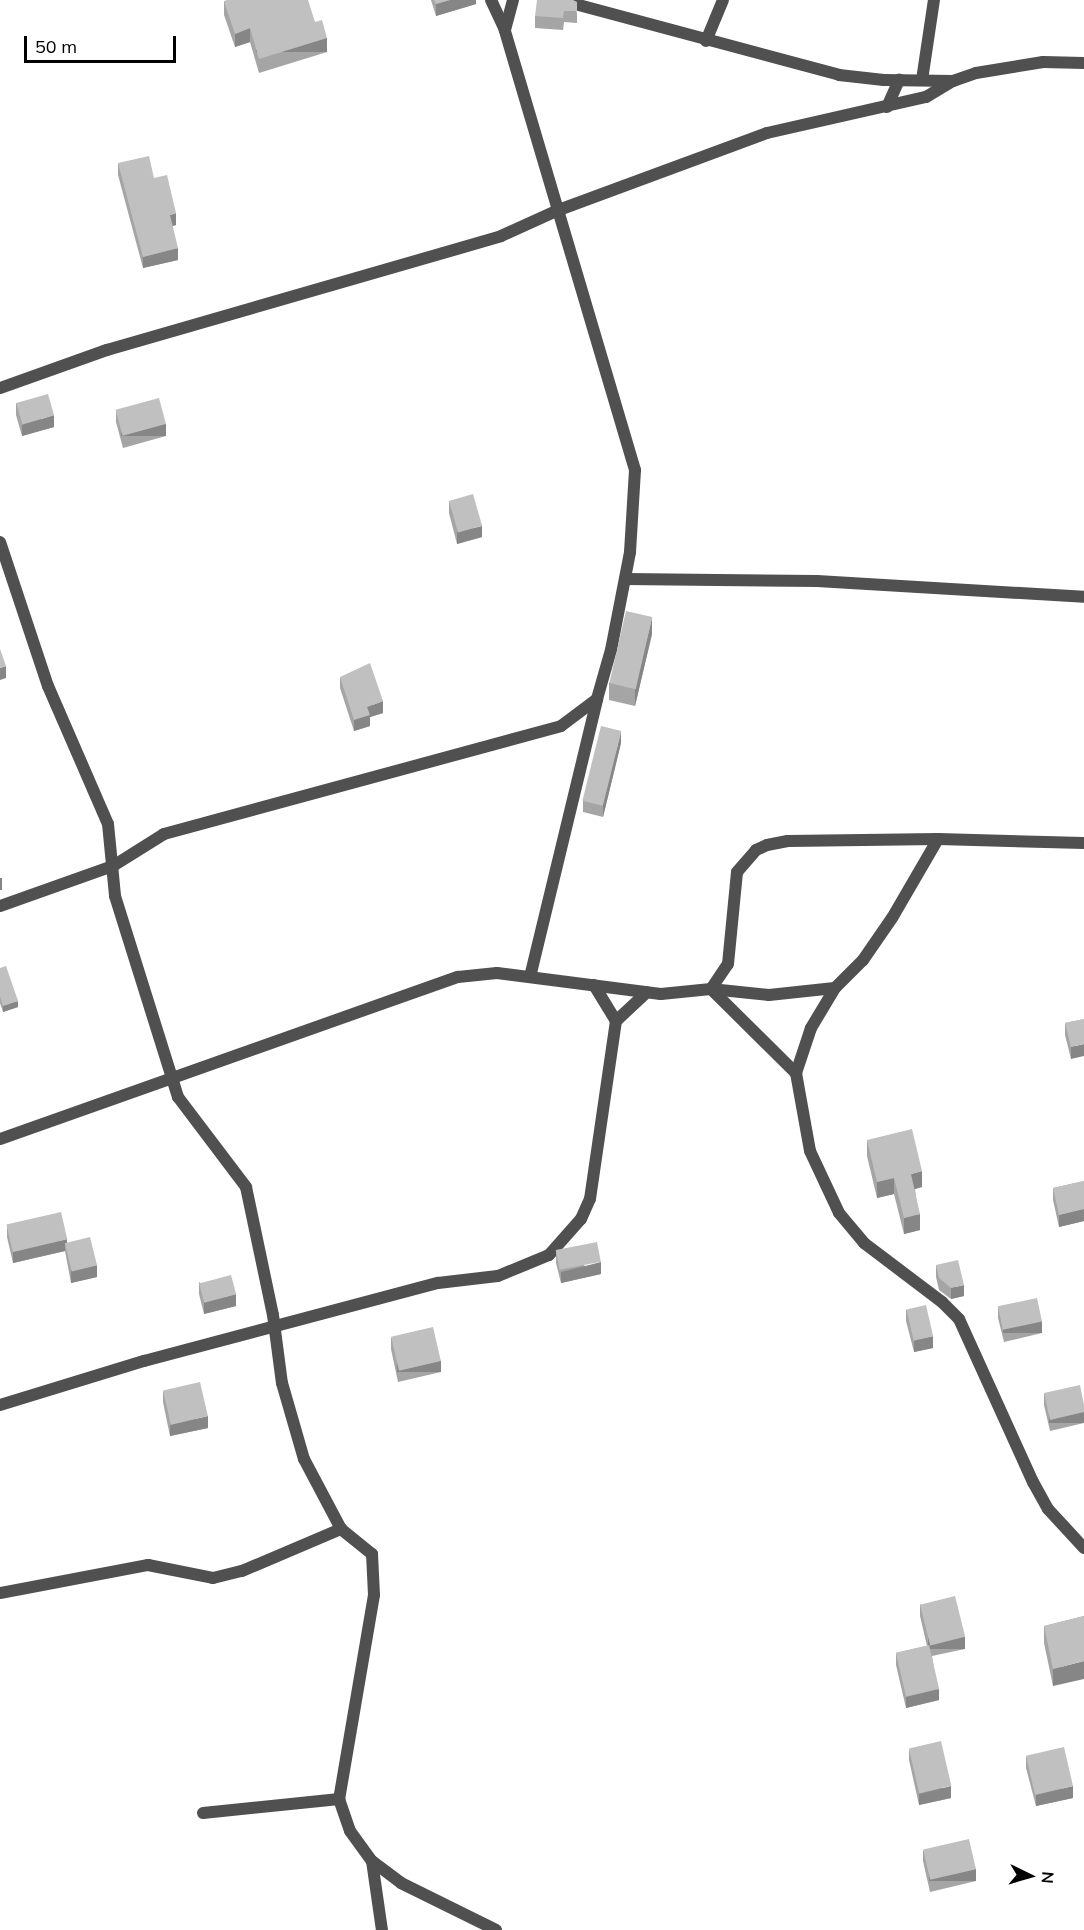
<!DOCTYPE html>
<style>
body{margin:0}
#map{position:relative;width:1084px;height:1930px;overflow:hidden;background:#fff;font-family:Mulish,sans-serif}
div>[style]{position:absolute}
[style*='--x']{left:calc(var(--x)*1px);top:calc(var(--y)*1px);width:calc(var(--w)*1px);rotate:calc(var(--a)*1deg)}
.street>*{height:12px;margin:-6px;padding:0 6px;transform-origin:6px;border-radius:6px;background:#505050}
.wall>*{inset:0;background:#a5a5a5}
.shaded-wall>*{inset:0;background:#868686;transform-origin:0 0}
.building>*{inset:0;background:#c0c0c0;transform-origin:0 0}
span{translate:-50% -50%;white-space:nowrap;text-align:center;line-height:1.15;-webkit-text-stroke:4.5px #fff;paint-order:stroke}
.north{position:absolute;left:1000px;top:1846px;width:60px;height:60px;-webkit-text-stroke:4px #fff;paint-order:stroke;rotate:95deg;font-size:16px;font-weight:700;line-height:24px;text-align:center;color:#000}
.north::after{content:'';display:block;margin:auto;width:21px;height:27px;background:#000;clip-path:polygon(50% 0,100% 100%,50% 72%,0 100%)}
.scale{position:absolute;left:24px;top:36px;width:152px;height:27px;box-sizing:border-box;border:3px solid #000;border-top:0;padding-left:8px;font-size:18px;line-height:21px;white-space:nowrap;color:#000;-webkit-text-stroke:4px #fff;paint-order:stroke}
</style>
<div id="map">
<div class="street">
<div style="--x:560;--y:0;--w:289;--a:15"></div>
<div style="--x:839;--y:75;--w:45;--a:6.3"></div>
<div style="--x:884;--y:80;--w:69;--a:0.8"></div>
<div style="--x:505;--y:30;--w:31;--a:-75"></div>
<div style="--x:706;--y:41;--w:44;--a:-67.5"></div>
<div style="--x:922;--y:80;--w:81;--a:-81.5"></div>
<div style="--x:887;--y:107;--w:30;--a:-66"></div>
<div style="--x:0;--y:388;--w:114;--a:-19.6"></div>
<div style="--x:107;--y:350;--w:410;--a:-16.1"></div>
<div style="--x:501;--y:236;--w:60;--a:-24.4"></div>
<div style="--x:556;--y:211;--w:225;--a:-20.3"></div>
<div style="--x:767;--y:133;--w:163;--a:-12.8"></div>
<div style="--x:926;--y:97;--w:31;--a:-31"></div>
<div style="--x:953;--y:81;--w:24;--a:-19"></div>
<div style="--x:976;--y:73;--w:68;--a:-9.3"></div>
<div style="--x:1043;--y:62;--w:41;--a:1.4"></div>
<div style="--x:0;--y:542;--w:152;--a:71.6"></div>
<div style="--x:48;--y:686;--w:150;--a:66.5"></div>
<div style="--x:108;--y:824;--w:72;--a:84.4"></div>
<div style="--x:115;--y:896;--w:211;--a:72.6"></div>
<div style="--x:178;--y:1097;--w:113;--a:52.9"></div>
<div style="--x:246;--y:1187;--w:131;--a:78.1"></div>
<div style="--x:273;--y:1315;--w:69;--a:82.5"></div>
<div style="--x:282;--y:1383;--w:79;--a:73.9"></div>
<div style="--x:304;--y:1459;--w:79;--a:62.1"></div>
<div style="--x:341;--y:1529;--w:40;--a:39"></div>
<div style="--x:372;--y:1554;--w:41;--a:87.2"></div>
<div style="--x:374;--y:1595;--w:207;--a:99.7"></div>
<div style="--x:339;--y:1799;--w:34;--a:71"></div>
<div style="--x:350;--y:1831;--w:37;--a:54"></div>
<div style="--x:372;--y:1861;--w:70;--a:81.8"></div>
<div style="--x:625;--y:579;--w:192;--a:0.6"></div>
<div style="--x:817;--y:581;--w:267;--a:3.4"></div>
<div style="--x:938;--y:839;--w:91;--a:120.2"></div>
<div style="--x:892;--y:918;--w:51;--a:124.6"></div>
<div style="--x:863;--y:960;--w:40;--a:135"></div>
<div style="--x:835;--y:988;--w:47;--a:121"></div>
<div style="--x:811;--y:1028;--w:47;--a:108.4"></div>
<div style="--x:796;--y:1073;--w:79;--a:79.8"></div>
<div style="--x:810;--y:1151;--w:68;--a:64.9"></div>
<div style="--x:839;--y:1213;--w:39;--a:50"></div>
<div style="--x:864;--y:1243;--w:98;--a:37.1"></div>
<div style="--x:942;--y:1302;--w:24;--a:45"></div>
<div style="--x:959;--y:1319;--w:179;--a:65.6"></div>
<div style="--x:1033;--y:1482;--w:31;--a:61"></div>
<div style="--x:1048;--y:1509;--w:53;--a:47.3"></div>
<div style="--x:0;--y:906;--w:120;--a:-19.5"></div>
<div style="--x:113;--y:866;--w:60;--a:-32.1"></div>
<div style="--x:164;--y:834;--w:411;--a:-15.2"></div>
<div style="--x:561;--y:726;--w:45;--a:-36.9"></div>
<div style="--x:597;--y:699;--w:51;--a:-74.1"></div>
<div style="--x:611;--y:650;--w:100;--a:-79"></div>
<div style="--x:630;--y:552;--w:82;--a:-86.5"></div>
<div style="--x:635;--y:470;--w:459;--a:-106.5"></div>
<div style="--x:505;--y:30;--w:33;--a:-115"></div>
<div style="--x:530;--y:977;--w:286;--a:-76.4"></div>
<div style="--x:594;--y:985;--w:42;--a:58.6"></div>
<div style="--x:711;--y:989;--w:30;--a:-56"></div>
<div style="--x:728;--y:964;--w:92;--a:-84.4"></div>
<div style="--x:737;--y:872;--w:29;--a:-49"></div>
<div style="--x:756;--y:850;--w:12;--a:-24"></div>
<div style="--x:767;--y:845;--w:21;--a:-11"></div>
<div style="--x:788;--y:841;--w:150;--a:-0.8"></div>
<div style="--x:938;--y:839;--w:146;--a:1.6"></div>
<div style="--x:711;--y:989;--w:120;--a:44.7"></div>
<div style="--x:0;--y:1139;--w:486;--a:-19.5"></div>
<div style="--x:458;--y:977;--w:39;--a:-6"></div>
<div style="--x:497;--y:973;--w:165;--a:7.3"></div>
<div style="--x:661;--y:994;--w:50;--a:-5.7"></div>
<div style="--x:711;--y:989;--w:58;--a:5.9"></div>
<div style="--x:769;--y:995;--w:66;--a:-6.1"></div>
<div style="--x:0;--y:1405;--w:151;--a:-17"></div>
<div style="--x:144;--y:1361;--w:304;--a:-14.9"></div>
<div style="--x:438;--y:1283;--w:60;--a:-6.7"></div>
<div style="--x:498;--y:1276;--w:55;--a:-22.4"></div>
<div style="--x:549;--y:1255;--w:48;--a:-48.4"></div>
<div style="--x:581;--y:1219;--w:22;--a:-66"></div>
<div style="--x:590;--y:1199;--w:180;--a:-81.7"></div>
<div style="--x:616;--y:1021;--w:42;--a:-43.1"></div>
<div style="--x:0;--y:1593;--w:151;--a:-10.7"></div>
<div style="--x:148;--y:1565;--w:66;--a:11.3"></div>
<div style="--x:213;--y:1578;--w:30;--a:-14"></div>
<div style="--x:242;--y:1571;--w:108;--a:-23"></div>
<div style="--x:203;--y:1813;--w:137;--a:-5.9"></div>
<div style="--x:372;--y:1861;--w:36;--a:37"></div>
<div style="--x:401;--y:1883;--w:106;--a:26.3"></div>
</div>
<div class="wall">
<div style="clip-path:polygon(431px 0,476px 0,476px 4px,436px 16px)"></div>
<div style="clip-path:polygon(573px 0,577px 13px,577px 23px,564px 22px,563px 30px,535px 28px,535px 16px)"></div>
<div style="clip-path:polygon(224px 1px,315px 22px,327px 52px,259px 73px,250px 42px,235px 47px,224px 15px)"></div>
<div style="clip-path:polygon(118px 163px,154px 178px,176px 225px,172px 226px,178px 260px,143px 268px,118px 175px)"></div>
<div style="clip-path:polygon(16px 403px,54px 427px,22px 436px,16px 415px)"></div>
<div style="clip-path:polygon(116px 410px,166px 436px,123px 448px,116px 422px)"></div>
<div style="clip-path:polygon(449px 501px,482px 537px,457px 544px,449px 513px)"></div>
<div style="clip-path:polygon(652px 634px,635px 706px,609px 700px,609px 683px)"></div>
<div style="clip-path:polygon(340px 677px,383px 713px,370px 717px,370px 726px,354px 731px,340px 688px)"></div>
<div style="clip-path:polygon(621px 743px,603px 817px,583px 812px,583px 801px)"></div>
<div style="clip-path:polygon(0 968px,18px 1007px,3px 1012px,0 1003px)"></div>
<div style="clip-path:polygon(1084px 1019px,1071px 1059px,1065px 1035px,1065px 1023px)"></div>
<div style="clip-path:polygon(867px 1140px,922px 1187px,915px 1189px,920px 1230px,904px 1234px,894px 1194px,877px 1198px,867px 1156px)"></div>
<div style="clip-path:polygon(1084px 1181px,1084px 1221px,1059px 1227px,1053px 1200px,1053px 1188px)"></div>
<div style="clip-path:polygon(7px 1225px,67px 1243px,97px 1277px,71px 1283px,65px 1251px,13px 1263px,7px 1237px)"></div>
<div style="clip-path:polygon(556px 1251px,601px 1274px,561px 1283px,556px 1263px)"></div>
<div style="clip-path:polygon(936px 1265px,964px 1296px,951px 1299px,939px 1290px,936px 1277px)"></div>
<div style="clip-path:polygon(199px 1282px,236px 1306px,204px 1314px,199px 1294px)"></div>
<div style="clip-path:polygon(998px 1307px,1042px 1333px,1004px 1342px,998px 1318px)"></div>
<div style="clip-path:polygon(906px 1309px,933px 1348px,914px 1352px,906px 1321px)"></div>
<div style="clip-path:polygon(391px 1337px,441px 1372px,398px 1382px,391px 1349px)"></div>
<div style="clip-path:polygon(163px 1391px,208px 1428px,170px 1436px,163px 1402px)"></div>
<div style="clip-path:polygon(1044px 1393px,1084px 1405px,1084px 1423px,1050px 1431px,1044px 1405px)"></div>
<div style="clip-path:polygon(920px 1604px,965px 1649px,932px 1656px,939px 1700px,906px 1708px,896px 1665px,896px 1653px,927px 1646px,920px 1616px)"></div>
<div style="clip-path:polygon(1084px 1616px,1053px 1686px,1044px 1643px,1044px 1626px)"></div>
<div style="clip-path:polygon(909px 1749px,951px 1798px,919px 1805px,909px 1760px)"></div>
<div style="clip-path:polygon(1026px 1756px,1073px 1798px,1036px 1806px,1026px 1768px)"></div>
<div style="clip-path:polygon(923px 1850px,976px 1881px,930px 1892px,923px 1861px)"></div>
</div>
<div class="shaded-wall">
<div style="clip-path:polygon(450px 0,476px 0,476px 4px,436px 16px,436px 4px)"></div>
<div style="clip-path:polygon(250px 28px,250px 42px,235px 47px,235px 34px)"></div>
<div style="left:327px;top:38px;width:14px;height:71px;rotate:90deg"></div>
<div style="clip-path:polygon(176px 213px,176px 225px,170px 227px,170px 215px)"></div>
<div style="clip-path:polygon(178px 248px,178px 260px,143px 268px,143px 257px)"></div>
<div style="clip-path:polygon(54px 415px,54px 427px,22px 436px,22px 425px)"></div>
<div style="left:166px;top:424px;width:12px;height:45px;rotate:90deg"></div>
<div style="clip-path:polygon(482px 526px,482px 537px,457px 544px,457px 532px)"></div>
<div style="clip-path:polygon(652px 617px,652px 634px,635px 706px,635px 689px)"></div>
<div style="clip-path:polygon(6px 666px,6px 678px,0 680px,0 668px)"></div>
<div style="clip-path:polygon(383px 701px,383px 713px,370px 717px,370px 726px,354px 731px,354px 720px,367px 707px)"></div>
<div style="clip-path:polygon(621px 731px,621px 743px,603px 817px,603px 805px)"></div>
<div style="left:2px;top:878px;width:12px;height:2px;rotate:90deg"></div>
<div style="clip-path:polygon(18px 1001px,18px 1007px,3px 1012px,3px 1006px)"></div>
<div style="clip-path:polygon(1084px 1044px,1084px 1056px,1071px 1059px,1071px 1047px)"></div>
<div style="clip-path:polygon(922px 1171px,922px 1187px,911px 1190px,911px 1174px)"></div>
<div style="clip-path:polygon(894px 1178px,894px 1194px,877px 1198px,877px 1182px)"></div>
<div style="clip-path:polygon(1084px 1209px,1084px 1221px,1059px 1227px,1059px 1215px)"></div>
<div style="clip-path:polygon(920px 1214px,920px 1230px,904px 1234px,904px 1218px)"></div>
<div style="clip-path:polygon(67px 1239px,67px 1251px,65px 1243px,65px 1251px,13px 1263px,13px 1252px)"></div>
<div style="clip-path:polygon(601px 1262px,601px 1274px,561px 1283px,561px 1272px)"></div>
<div style="clip-path:polygon(97px 1265px,97px 1277px,71px 1283px,71px 1271px)"></div>
<div style="clip-path:polygon(964px 1285px,964px 1296px,951px 1299px,951px 1288px)"></div>
<div style="clip-path:polygon(236px 1294px,236px 1306px,204px 1314px,204px 1302px)"></div>
<div style="left:1042px;top:1321px;width:12px;height:39px;rotate:90deg"></div>
<div style="clip-path:polygon(933px 1336px,933px 1348px,914px 1352px,914px 1340px)"></div>
<div style="left:441px;top:1361px;width:11px;height:44px;rotate:90deg"></div>
<div style="left:1084px;top:1412px;width:11px;height:35px;rotate:90deg"></div>
<div style="clip-path:polygon(208px 1416px,208px 1428px,170px 1436px,170px 1425px)"></div>
<div style="left:965px;top:1637px;width:12px;height:37px;rotate:90deg"></div>
<div style="clip-path:polygon(1084px 1661px,1084px 1679px,1053px 1686px,1053px 1669px)"></div>
<div style="clip-path:polygon(939px 1689px,939px 1700px,906px 1708px,906px 1697px)"></div>
<div style="clip-path:polygon(951px 1786px,951px 1798px,919px 1805px,919px 1794px)"></div>
<div style="clip-path:polygon(1073px 1786px,1073px 1798px,1036px 1806px,1036px 1795px)"></div>
<div style="left:976px;top:1869px;width:12px;height:47px;rotate:90deg"></div>
</div>
<div class="building">
<div style="clip-path:polygon(227px 0,308px 0,315px 22px,322px 20px,327px 38px,259px 59px,250px 28px,235px 34px,224px 1px)"></div>
<div style="clip-path:polygon(434px 0,450px 0,436px 4px)"></div>
<div style="clip-path:polygon(537px 0,573px 0,577px 2px,577px 11px,564px 11px,563px 18px,535px 16px)"></div>
<div style="clip-path:polygon(149px 156px,154px 178px,167px 175px,176px 213px,170px 215px,178px 248px,143px 257px,118px 163px)"></div>
<div style="left:48px;top:394px;width:22px;height:33px;rotate:74deg"></div>
<div style="left:159px;top:398px;width:27px;height:45px;rotate:75deg"></div>
<div style="left:473px;top:494px;width:33px;height:25px;rotate:74deg"></div>
<div style="left:626px;top:611px;width:27px;height:74px;rotate:13deg"></div>
<div style="clip-path:polygon(0 649px,6px 666px,0 668px)"></div>
<div style="clip-path:polygon(370px 663px,383px 701px,367px 707px,370px 715px,354px 720px,340px 677px)"></div>
<div style="left:601px;top:726px;width:21px;height:77px;rotate:14deg"></div>
<div style="clip-path:polygon(6px 966px,18px 1001px,3px 1006px,0 997px,0 968px)"></div>
<div style="clip-path:polygon(1084px 1019px,1084px 1044px,1071px 1047px,1065px 1023px)"></div>
<div style="clip-path:polygon(912px 1129px,922px 1171px,911px 1174px,920px 1214px,904px 1218px,894px 1178px,877px 1182px,867px 1140px)"></div>
<div style="clip-path:polygon(1084px 1181px,1084px 1209px,1059px 1215px,1053px 1188px)"></div>
<div style="left:61px;top:1212px;width:28px;height:56px;rotate:77deg"></div>
<div style="left:90px;top:1237px;width:29px;height:26px;rotate:76deg"></div>
<div style="left:597px;top:1242px;width:20px;height:42px;rotate:79deg"></div>
<div style="clip-path:polygon(958px 1260px,964px 1285px,951px 1288px,939px 1278px,936px 1265px)"></div>
<div style="left:231px;top:1275px;width:20px;height:33px;rotate:75deg"></div>
<div style="left:1037px;top:1298px;width:24px;height:40px;rotate:78deg"></div>
<div style="left:926px;top:1305px;width:32px;height:20px;rotate:77deg"></div>
<div style="left:433px;top:1327px;width:35px;height:43px;rotate:77deg"></div>
<div style="left:200px;top:1382px;width:35px;height:38px;rotate:77deg"></div>
<div style="clip-path:polygon(1080px 1385px,1084px 1405px,1084px 1412px,1050px 1420px,1044px 1393px)"></div>
<div style="left:955px;top:1596px;width:42px;height:36px;rotate:76deg"></div>
<div style="clip-path:polygon(1084px 1616px,1084px 1661px,1053px 1669px,1044px 1626px)"></div>
<div style="left:929px;top:1645px;width:45px;height:34px;rotate:77deg"></div>
<div style="left:941px;top:1741px;width:46px;height:33px;rotate:77deg"></div>
<div style="left:1064px;top:1747px;width:40px;height:39px;rotate:77deg"></div>
<div style="left:969px;top:1839px;width:31px;height:47px;rotate:77deg"></div>
</div>
<div class="north">N</div>
<div class="scale">50 m</div>
</div>
